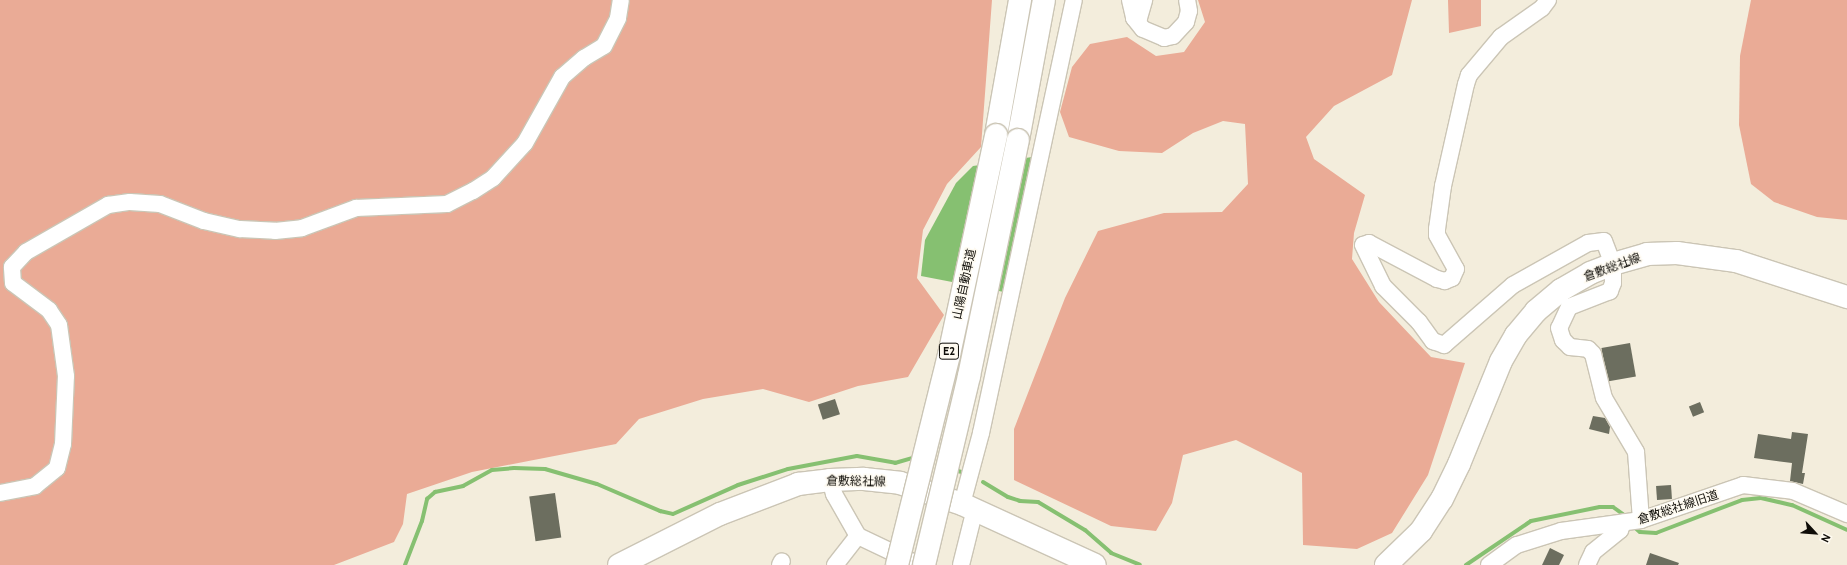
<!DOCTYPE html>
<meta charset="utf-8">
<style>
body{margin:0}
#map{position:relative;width:1847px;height:565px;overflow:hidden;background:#f3eddc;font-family:Cabin,"Noto Sans JP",sans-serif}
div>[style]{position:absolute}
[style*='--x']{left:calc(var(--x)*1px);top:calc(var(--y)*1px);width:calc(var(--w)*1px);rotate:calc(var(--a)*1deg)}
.green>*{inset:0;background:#eaab96}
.water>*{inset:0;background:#86c071}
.stream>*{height:4px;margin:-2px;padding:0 2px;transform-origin:2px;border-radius:2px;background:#86c071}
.building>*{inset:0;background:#6c6e5f;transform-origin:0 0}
.roads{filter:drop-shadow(1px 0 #cbc5b5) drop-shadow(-1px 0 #cbc5b5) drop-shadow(0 1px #cbc5b5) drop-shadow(0 -1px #cbc5b5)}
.minor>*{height:16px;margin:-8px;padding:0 8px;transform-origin:8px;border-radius:8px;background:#fff}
.secondary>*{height:22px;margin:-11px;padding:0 11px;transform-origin:11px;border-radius:11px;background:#fff}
.motorway>*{height:22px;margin:-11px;padding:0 11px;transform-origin:11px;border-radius:11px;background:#fff}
.bridges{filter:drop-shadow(1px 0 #cbc5b5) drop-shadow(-1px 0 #cbc5b5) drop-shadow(0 1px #cbc5b5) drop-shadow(0 -1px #cbc5b5)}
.motorway-bridge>*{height:22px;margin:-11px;padding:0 11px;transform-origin:11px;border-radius:11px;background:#fff}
span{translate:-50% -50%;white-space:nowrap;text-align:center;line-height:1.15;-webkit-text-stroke:3px #fefaf0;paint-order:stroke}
.shield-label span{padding:1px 3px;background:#fefaf0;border:1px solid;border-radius:3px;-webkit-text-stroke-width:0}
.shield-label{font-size:11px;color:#0f0d08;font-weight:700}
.street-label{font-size:12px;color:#0f0d08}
.north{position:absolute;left:1795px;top:513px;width:40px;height:40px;-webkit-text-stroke:3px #fefaf0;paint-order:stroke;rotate:116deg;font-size:11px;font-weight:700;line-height:16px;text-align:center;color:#0f0d08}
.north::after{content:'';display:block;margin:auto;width:14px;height:18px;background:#0f0d08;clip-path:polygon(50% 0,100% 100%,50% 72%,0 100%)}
</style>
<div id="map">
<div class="green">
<div style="clip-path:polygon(0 0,992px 0,981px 147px,947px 184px,923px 230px,917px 278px,944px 315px,908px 377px,858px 386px,809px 402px,763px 389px,703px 399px,639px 419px,616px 444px,472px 472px,407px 494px,403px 524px,394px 542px,334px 565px,0 565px)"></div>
<div style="clip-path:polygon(1198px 0,1412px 0,1392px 75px,1334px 106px,1306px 137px,1314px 159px,1365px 195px,1354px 233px,1352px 259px,1379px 302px,1431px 357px,1465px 363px,1428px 475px,1392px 533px,1357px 549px,1303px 545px,1302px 473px,1236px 440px,1183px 455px,1172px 503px,1156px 531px,1111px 526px,1014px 480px,1014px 429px,1065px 298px,1098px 231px,1164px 213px,1222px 212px,1248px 184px,1245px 124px,1223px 121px,1193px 133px,1162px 153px,1119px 151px,1069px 137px,1060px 112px,1072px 67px,1090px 44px,1127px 37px,1156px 56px,1184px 52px,1205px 22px)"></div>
<div style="clip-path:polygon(1448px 0,1481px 0,1481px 26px,1449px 33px)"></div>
<div style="clip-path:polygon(1751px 0,1847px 0,1847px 220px,1817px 217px,1774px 202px,1751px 184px,1739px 125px,1740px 56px)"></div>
</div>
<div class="water">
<div style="clip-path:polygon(1032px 157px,1004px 292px,921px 276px,925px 240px,956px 183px,973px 166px)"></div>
</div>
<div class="stream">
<div style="--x:953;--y:469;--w:12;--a:20"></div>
<div style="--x:983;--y:482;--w:29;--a:31"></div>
<div style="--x:1008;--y:497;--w:13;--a:18"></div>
<div style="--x:1020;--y:501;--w:18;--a:3"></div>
<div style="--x:1038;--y:502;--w:55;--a:30.8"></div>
<div style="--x:1085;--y:530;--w:35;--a:41"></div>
<div style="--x:1111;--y:553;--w:31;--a:22"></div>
<div style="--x:1633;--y:526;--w:9;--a:41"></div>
<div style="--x:1640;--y:532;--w:16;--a:4"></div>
<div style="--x:1656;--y:533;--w:92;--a:-21"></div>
<div style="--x:1742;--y:500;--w:19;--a:-6"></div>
<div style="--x:1761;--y:498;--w:32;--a:13"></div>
<div style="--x:1792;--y:505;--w:60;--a:24.4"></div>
<div style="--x:405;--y:565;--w:47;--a:-68.9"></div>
<div style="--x:422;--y:521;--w:23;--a:-77"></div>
<div style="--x:427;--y:499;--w:11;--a:-41"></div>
<div style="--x:435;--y:492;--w:29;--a:-12"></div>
<div style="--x:463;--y:486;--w:33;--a:-29"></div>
<div style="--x:492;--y:470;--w:22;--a:-5"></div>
<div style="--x:514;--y:468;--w:31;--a:2"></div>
<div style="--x:545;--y:469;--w:54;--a:16.1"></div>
<div style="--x:597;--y:484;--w:69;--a:23.2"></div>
<div style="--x:660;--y:511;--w:13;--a:13"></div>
<div style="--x:673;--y:514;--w:71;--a:-24"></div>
<div style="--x:738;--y:485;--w:52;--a:-17.7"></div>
<div style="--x:788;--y:469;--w:70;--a:-10.7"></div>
<div style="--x:857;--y:456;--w:39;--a:10"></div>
<div style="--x:895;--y:463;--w:22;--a:-16"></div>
<div style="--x:1466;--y:565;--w:78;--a:-34.1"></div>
<div style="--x:1531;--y:521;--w:70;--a:-11.5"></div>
<div style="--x:1600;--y:507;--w:13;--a:0"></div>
<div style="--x:1613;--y:507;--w:19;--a:36"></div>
</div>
<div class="building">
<div style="left:1630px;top:343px;width:34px;height:29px;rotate:80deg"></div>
<div style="left:835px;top:399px;width:16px;height:18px;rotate:72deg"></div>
<div style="left:1700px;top:402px;width:11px;height:12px;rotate:68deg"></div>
<div style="clip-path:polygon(1593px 416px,1605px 418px,1610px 427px,1609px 434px,1589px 429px)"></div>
<div style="clip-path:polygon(1792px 432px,1808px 434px,1802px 473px,1805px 473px,1803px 484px,1790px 481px,1792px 463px,1754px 458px,1758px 434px,1791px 439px)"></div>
<div style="left:1671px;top:485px;width:14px;height:15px;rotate:86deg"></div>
<div style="left:555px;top:493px;width:45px;height:26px;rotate:82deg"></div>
<div style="clip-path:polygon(1550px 548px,1564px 555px,1559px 565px,1542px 565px)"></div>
<div style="clip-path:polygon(1650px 553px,1679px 563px,1678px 565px,1646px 565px)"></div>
</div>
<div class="roads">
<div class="minor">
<div style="--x:1130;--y:0;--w:18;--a:77"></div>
<div style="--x:1134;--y:18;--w:14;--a:51"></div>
<div style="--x:1143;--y:29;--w:23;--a:23"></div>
<div style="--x:1164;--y:38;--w:9;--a:-13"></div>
<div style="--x:1173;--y:36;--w:19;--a:-47"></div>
<div style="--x:1186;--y:22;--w:11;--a:-75"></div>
<div style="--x:1189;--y:11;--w:11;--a:-100"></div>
<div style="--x:1548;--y:0;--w:10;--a:127"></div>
<div style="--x:1542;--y:8;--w:50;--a:144.7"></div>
<div style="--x:1501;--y:37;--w:50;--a:130.1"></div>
<div style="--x:1469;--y:75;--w:9;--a:108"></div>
<div style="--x:1466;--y:84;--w:105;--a:102.7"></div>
<div style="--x:1443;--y:186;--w:43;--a:97.9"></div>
<div style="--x:1437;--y:229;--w:6;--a:90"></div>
<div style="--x:1437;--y:235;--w:39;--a:61"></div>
<div style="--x:1456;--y:269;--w:10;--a:114"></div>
<div style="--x:1452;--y:278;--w:8;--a:157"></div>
<div style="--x:1445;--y:281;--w:8;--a:-166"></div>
<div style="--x:1437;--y:279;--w:77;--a:-152.1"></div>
<div style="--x:1369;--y:243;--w:6;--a:162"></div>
<div style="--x:1363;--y:245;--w:46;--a:64"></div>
<div style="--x:1383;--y:286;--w:51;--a:45"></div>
<div style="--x:1419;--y:322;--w:24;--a:54"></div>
<div style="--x:1433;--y:341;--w:12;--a:20"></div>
<div style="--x:1444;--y:345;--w:91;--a:-41"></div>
<div style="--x:1513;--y:285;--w:86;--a:-29.2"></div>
<div style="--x:1588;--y:243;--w:16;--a:-7"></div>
<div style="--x:1604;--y:241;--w:25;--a:69"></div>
<div style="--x:1613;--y:264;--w:19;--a:90"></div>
<div style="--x:1613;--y:283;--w:9;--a:111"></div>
<div style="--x:1610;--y:291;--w:44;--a:158.7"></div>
<div style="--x:1569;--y:307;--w:23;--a:115"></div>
<div style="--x:1559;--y:328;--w:13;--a:72"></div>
<div style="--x:1563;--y:340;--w:10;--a:45"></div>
<div style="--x:1570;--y:347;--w:18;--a:6"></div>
<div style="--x:1588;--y:349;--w:7;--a:45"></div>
<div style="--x:1593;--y:354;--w:45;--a:76"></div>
<div style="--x:1604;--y:398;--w:63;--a:59.3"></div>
<div style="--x:1636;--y:452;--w:68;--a:85.8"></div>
<div style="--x:1134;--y:18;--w:5;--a:0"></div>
<div style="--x:1139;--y:18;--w:19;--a:-74"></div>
<div style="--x:830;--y:480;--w:15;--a:74"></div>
<div style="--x:834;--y:494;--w:48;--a:60.3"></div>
<div style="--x:858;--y:536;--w:68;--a:25.4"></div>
<div style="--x:0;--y:493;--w:36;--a:-11"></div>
<div style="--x:35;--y:486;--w:28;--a:-39"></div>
<div style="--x:57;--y:468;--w:25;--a:-76"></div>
<div style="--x:63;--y:444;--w:68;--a:-87.5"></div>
<div style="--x:66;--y:376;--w:51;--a:-97.8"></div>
<div style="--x:59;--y:325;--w:18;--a:-124"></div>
<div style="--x:49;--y:310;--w:45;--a:-143.1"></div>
<div style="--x:13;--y:283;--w:16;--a:-94"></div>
<div style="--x:12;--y:267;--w:21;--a:-47"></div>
<div style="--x:26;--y:252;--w:95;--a:-29.8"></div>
<div style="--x:108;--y:205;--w:22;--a:-8"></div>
<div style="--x:130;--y:202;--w:30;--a:4"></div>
<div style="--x:160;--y:204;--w:47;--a:21.1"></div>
<div style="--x:204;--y:221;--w:37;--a:13"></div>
<div style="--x:240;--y:229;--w:35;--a:3"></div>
<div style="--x:275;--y:231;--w:27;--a:-6"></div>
<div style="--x:302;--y:228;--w:58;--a:-20.3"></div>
<div style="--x:356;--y:208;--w:91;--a:-2.5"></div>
<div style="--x:447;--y:204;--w:29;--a:-27"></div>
<div style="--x:473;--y:191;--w:24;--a:-33"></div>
<div style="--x:493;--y:178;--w:47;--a:-47.6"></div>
<div style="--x:525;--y:143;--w:76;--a:-60.7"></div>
<div style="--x:562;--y:77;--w:29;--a:-41"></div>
<div style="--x:584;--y:58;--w:23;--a:-31"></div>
<div style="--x:604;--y:46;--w:31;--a:-63"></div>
<div style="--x:618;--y:18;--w:18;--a:-81"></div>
<div style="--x:962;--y:504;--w:73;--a:-75"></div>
<div style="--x:981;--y:433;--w:443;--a:-77.9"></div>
<div style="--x:780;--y:565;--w:4;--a:-63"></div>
<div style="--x:835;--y:565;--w:37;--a:-52"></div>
<div style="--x:961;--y:565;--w:58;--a:-76"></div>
<div style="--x:1489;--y:565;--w:34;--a:-36"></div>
<div style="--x:1517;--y:545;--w:46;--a:-17.7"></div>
<div style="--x:1561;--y:531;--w:81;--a:-7.8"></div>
<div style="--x:1641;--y:520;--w:108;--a:-18.9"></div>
<div style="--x:1743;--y:485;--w:50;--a:6.8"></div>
<div style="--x:1793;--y:491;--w:59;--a:23.1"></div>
<div style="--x:1587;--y:565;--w:14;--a:-65"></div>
<div style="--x:1593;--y:552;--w:35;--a:-39"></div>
<div style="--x:1620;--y:530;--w:8;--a:-67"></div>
</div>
<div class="secondary">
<div style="--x:619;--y:565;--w:113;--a:-26.8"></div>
<div style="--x:720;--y:514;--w:84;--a:-21"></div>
<div style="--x:798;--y:484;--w:32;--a:-7"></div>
<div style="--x:830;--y:480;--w:34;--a:-2"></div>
<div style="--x:864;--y:479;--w:36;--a:6"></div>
<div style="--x:900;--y:483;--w:65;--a:18.7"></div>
<div style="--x:962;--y:504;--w:146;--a:24.6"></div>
<div style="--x:1386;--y:565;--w:49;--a:-44.2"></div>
<div style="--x:1421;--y:531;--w:38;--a:-57"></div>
<div style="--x:1442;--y:499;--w:39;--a:-64"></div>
<div style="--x:1459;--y:464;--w:111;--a:-67.8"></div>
<div style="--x:1501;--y:361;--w:30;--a:-60"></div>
<div style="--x:1516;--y:335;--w:31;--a:-50"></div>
<div style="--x:1536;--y:311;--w:33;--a:-40"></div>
<div style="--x:1561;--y:290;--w:34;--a:-30"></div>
<div style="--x:1590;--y:273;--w:25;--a:-21"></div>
<div style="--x:1613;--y:264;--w:35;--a:-16"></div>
<div style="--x:1647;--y:254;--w:30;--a:-2"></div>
<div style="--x:1677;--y:253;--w:60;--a:7.7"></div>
<div style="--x:1736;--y:261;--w:117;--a:18"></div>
</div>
<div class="motorway">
<div style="--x:996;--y:135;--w:137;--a:-79.9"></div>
<div style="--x:1018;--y:140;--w:142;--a:-79.5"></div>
</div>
</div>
<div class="bridges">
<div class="motorway-bridge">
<div style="--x:897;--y:565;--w:216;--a:-76.1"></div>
<div style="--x:949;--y:355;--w:225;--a:-77.9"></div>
<div style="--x:924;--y:565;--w:194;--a:-76.6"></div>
<div style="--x:969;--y:376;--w:241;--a:-78.3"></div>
</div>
</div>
<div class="shield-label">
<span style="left:949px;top:351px">E2</span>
</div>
<div class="street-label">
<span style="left:1612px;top:267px;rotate:-20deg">倉敷総社線</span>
<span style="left:964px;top:284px;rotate:-78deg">山陽自動車道</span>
<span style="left:856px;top:481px;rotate:1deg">倉敷総社線</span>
<span style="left:1678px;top:507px;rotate:-18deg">倉敷総社線旧道</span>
</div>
<div class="north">N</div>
</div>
